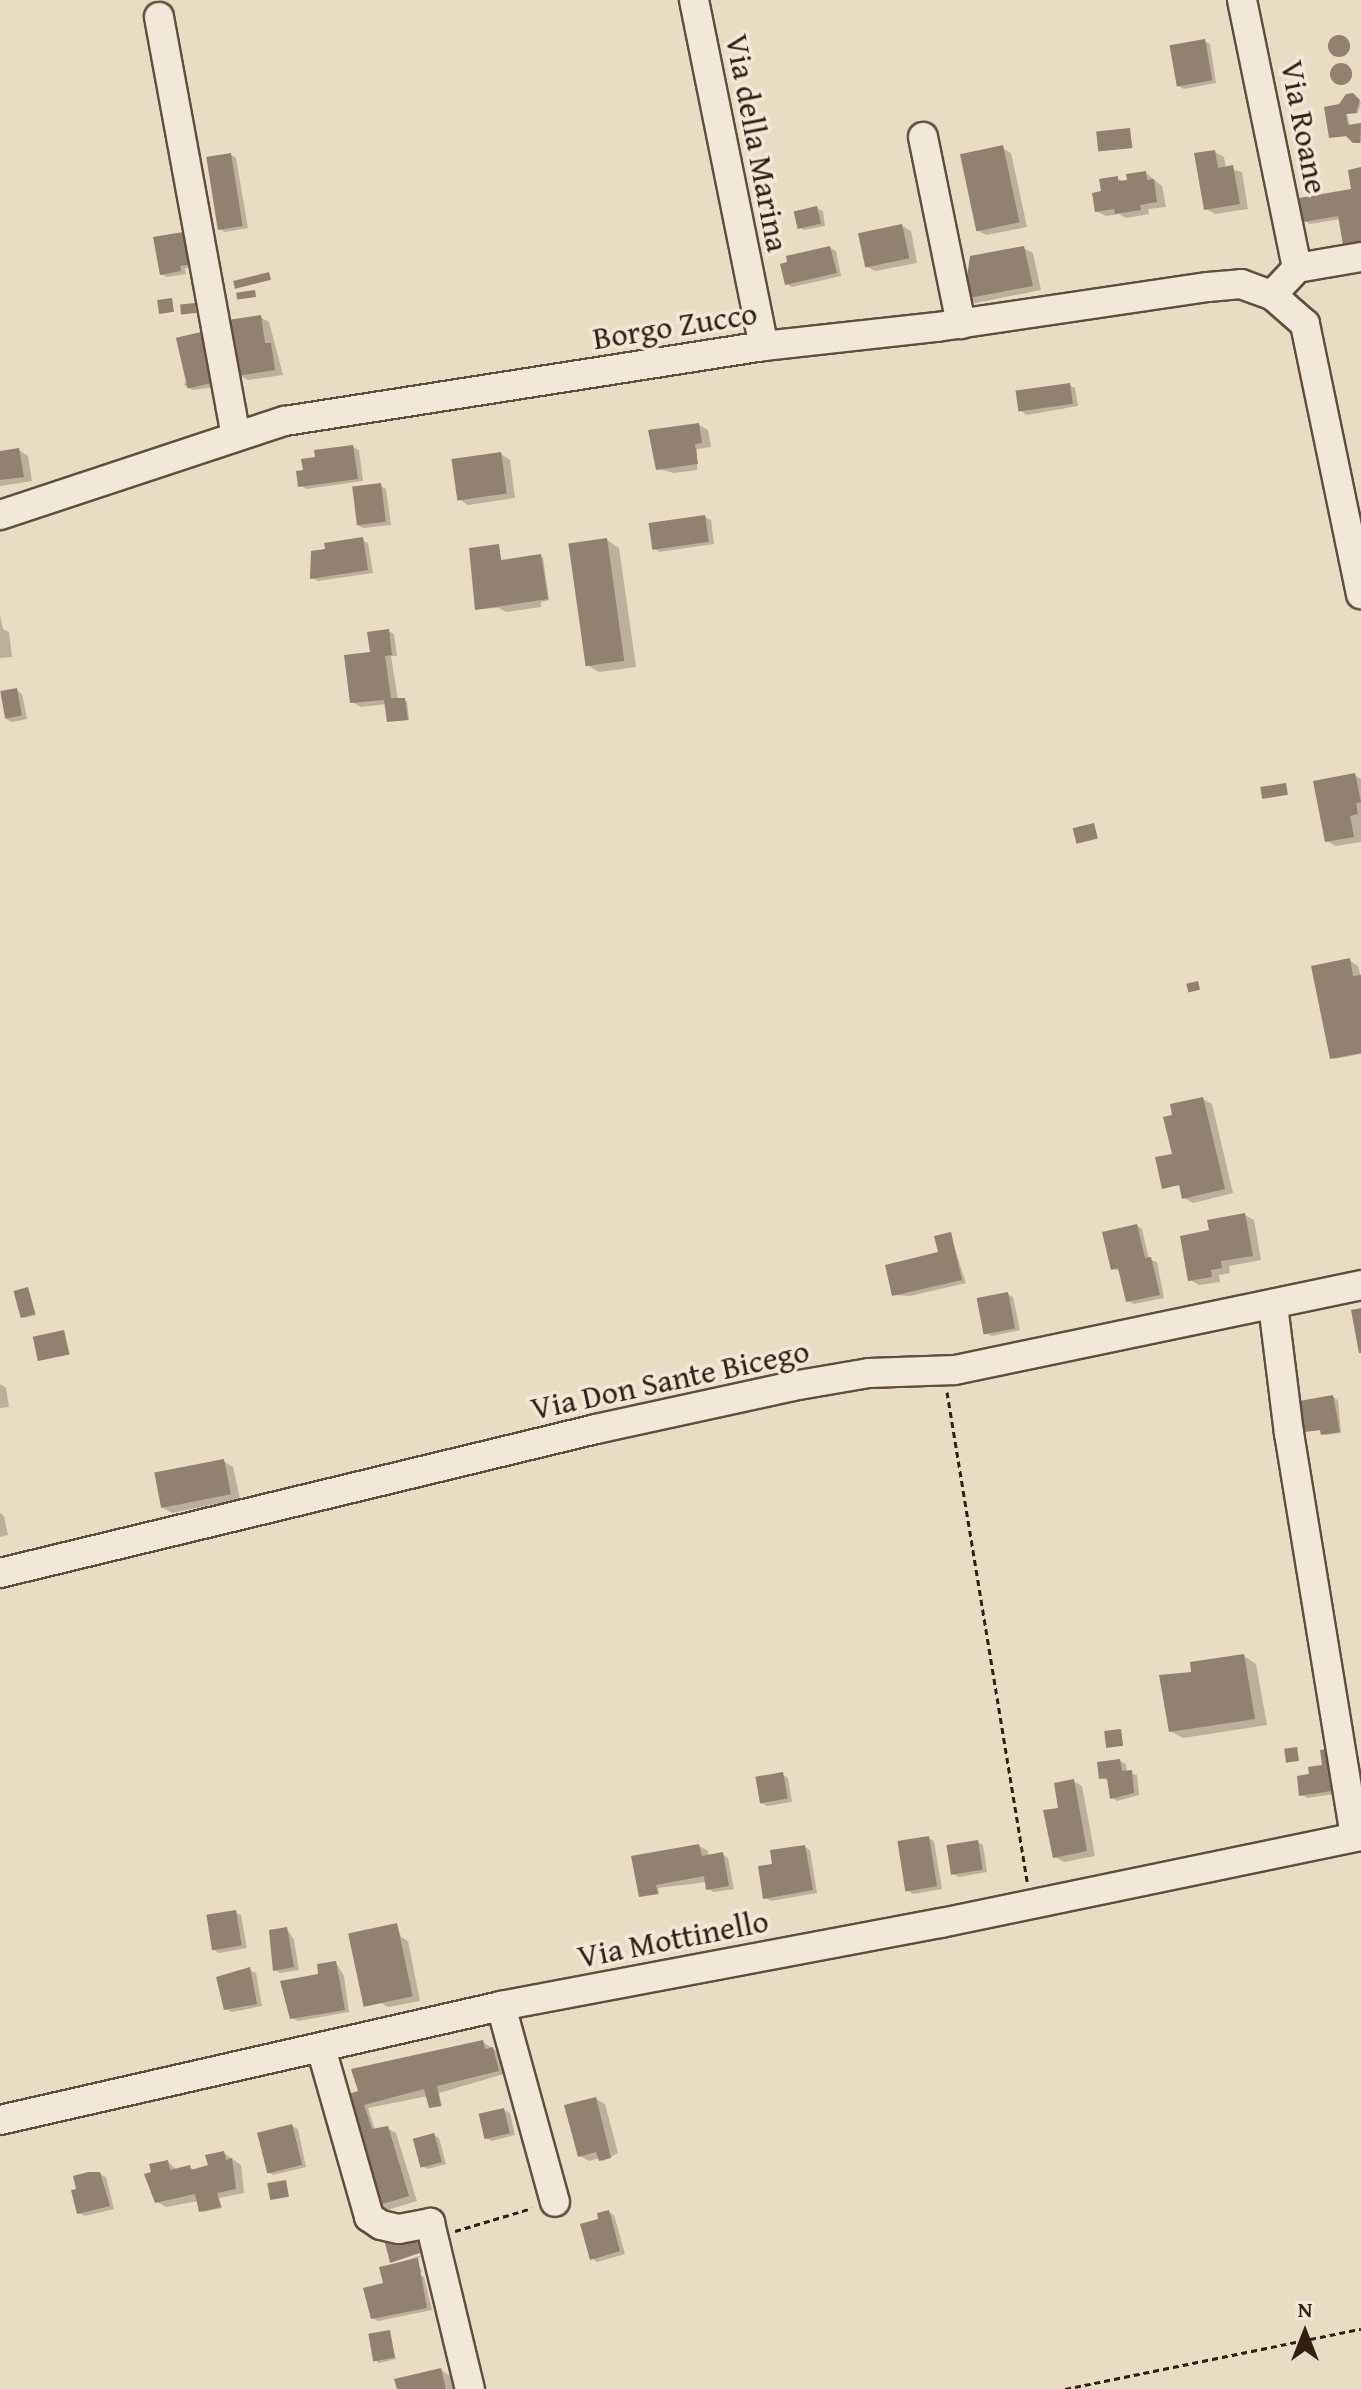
<!DOCTYPE html>
<style>
body{margin:0}
#map{position:relative;width:1361px;height:2389px;overflow:hidden;background:#e9dcc4;font-family:"Gentium Book Plus",serif}
div>[style]{position:absolute}
[style*='--x']{left:calc(var(--x)*1px);top:calc(var(--y)*1px);width:calc(var(--w)*1px);rotate:calc(var(--a)*1deg)}
.shadow>*{inset:0;background:#0003}
.round{border-radius:50%}
.building>*{inset:0;background:#918170;transform-origin:0 0}
.path>*{height:3px;margin-top:-1.5px;transform-origin:0;background:repeating-linear-gradient(90deg,#321f14 0 6px,transparent 0 10px)}
.roads{filter:drop-shadow(2px 0 #604e40) drop-shadow(-2px 0 #604e40) drop-shadow(0 2px #604e40) drop-shadow(0 -2px #604e40)}
.minor>*{height:28px;margin:-14px;padding:0 14px;transform-origin:14px;border-radius:14px;background:#f1e8d9}
span{translate:-50% -50%;white-space:nowrap;text-align:center;line-height:1.15;-webkit-text-stroke:7px #f1e8d9;paint-order:stroke}
.street-label{font-size:32px;color:#321f14}
.north{position:absolute;left:1265px;top:2293px;width:80px;height:80px;-webkit-text-stroke:6px #f1e8d9;paint-order:stroke;rotate:0deg;font-size:22px;font-weight:700;line-height:32px;text-align:center;color:#321f14}
.north::after{content:'';display:block;margin:auto;width:28px;height:36px;background:#321f14;clip-path:polygon(50% 0,100% 100%,50% 72%,0 100%)}
</style>
<div id="map">
<div class="shadow">
<div class="round" style="left:1332px;top:38px;width:18px;height:18px"></div>
<div style="clip-path:polygon(1204px 41px,1210px 44px,1216px 83px,1184px 89px,1178px 86px)"></div>
<div class="round" style="left:1334px;top:66px;width:18px;height:18px"></div>
<div style="clip-path:polygon(1355px 97px,1361px 103px,1358px 113px,1347px 114px,1350px 127px,1361px 126px,1361px 143px,1349px 136px,1331px 137px,1340px 106px)"></div>
<div style="clip-path:polygon(1129px 130px,1133px 148px,1100px 150px)"></div>
<div style="clip-path:polygon(1002px 148px,1011px 153px,1027px 227px,986px 235px,977px 230px)"></div>
<div style="clip-path:polygon(1215px 152px,1224px 157px,1226px 168px,1242px 172px,1248px 209px,1215px 214px,1206px 209px)"></div>
<div style="clip-path:polygon(231px 155px,236px 158px,248px 228px,225px 232px,219px 229px)"></div>
<div style="clip-path:polygon(1361px 169px,1361px 243px,1347px 245px,1341px 219px,1310px 224px,1305px 221px,1354px 190px)"></div>
<div style="clip-path:polygon(1146px 173px,1162px 186px,1166px 207px,1148px 209px,1149px 214px,1126px 218px,1119px 214px,1106px 216px,1096px 211px,1103px 193px,1117px 178px,1124px 182px)"></div>
<div style="clip-path:polygon(817px 208px,823px 211px,825px 226px,804px 230px,799px 227px)"></div>
<div style="clip-path:polygon(902px 226px,911px 231px,917px 263px,875px 271px,866px 266px)"></div>
<div style="clip-path:polygon(183px 234px,188px 237px,193px 267px,185px 268px,186px 274px,167px 277px,161px 274px)"></div>
<div style="clip-path:polygon(830px 248px,836px 251px,841px 276px,792px 287px,787px 284px)"></div>
<div style="clip-path:polygon(1023px 248px,1033px 253px,1041px 290px,975px 303px,967px 299px)"></div>
<div style="clip-path:polygon(260px 317px,269px 322px,283px 375px,248px 380px,239px 375px)"></div>
<div style="clip-path:polygon(209px 332px,230px 385px,193px 390px,184px 385px)"></div>
<div style="clip-path:polygon(1069px 385px,1075px 388px,1078px 406px,1027px 415px,1021px 411px)"></div>
<div style="clip-path:polygon(699px 425px,708px 430px,711px 447px,697px 449px,697px 470px,674px 473px,658px 469px)"></div>
<div style="clip-path:polygon(353px 447px,359px 450px,363px 481px,306px 489px,300px 485px)"></div>
<div style="clip-path:polygon(19px 450px,28px 456px,32px 481px,0 486px,0 453px)"></div>
<div style="clip-path:polygon(501px 454px,510px 460px,515px 498px,468px 505px,459px 499px)"></div>
<div style="clip-path:polygon(381px 486px,386px 489px,391px 525px,363px 528px,358px 525px)"></div>
<div style="clip-path:polygon(705px 517px,711px 520px,714px 544px,659px 552px,654px 548px)"></div>
<div style="clip-path:polygon(362px 540px,368px 543px,373px 573px,318px 581px,312px 578px)"></div>
<div style="clip-path:polygon(607px 540px,619px 548px,636px 667px,599px 672px,587px 665px)"></div>
<div style="clip-path:polygon(498px 546px,502px 562px,543px 557px,549px 600px,541px 602px,541px 607px,506px 612px,499px 608px,477px 609px)"></div>
<div style="clip-path:polygon(0 615px,3px 629px,9px 632px,12px 657px,0 658px)"></div>
<div style="clip-path:polygon(388px 631px,394px 634px,397px 656px,391px 656px,398px 700px,407px 701px,409px 720px,389px 721px,386px 704px,361px 707px,352px 702px)"></div>
<div style="clip-path:polygon(16px 690px,22px 694px,27px 719px,12px 722px,6px 719px)"></div>
<div style="clip-path:polygon(1355px 775px,1361px 779px,1361px 842px,1336px 846px,1327px 841px)"></div>
<div style="clip-path:polygon(1349px 960px,1358px 966px,1361px 977px,1361px 1054px,1334px 1059px)"></div>
<div style="clip-path:polygon(1203px 1099px,1212px 1104px,1233px 1193px,1193px 1203px,1184px 1198px,1181px 1185px,1164px 1187px,1174px 1155px,1175px 1116px)"></div>
<div style="clip-path:polygon(1245px 1215px,1254px 1220px,1261px 1260px,1229px 1266px,1230px 1273px,1219px 1275px,1220px 1282px,1199px 1285px,1190px 1280px,1211px 1232px)"></div>
<div style="clip-path:polygon(1137px 1226px,1142px 1229px,1149px 1259px,1157px 1262px,1164px 1298px,1134px 1304px,1128px 1301px,1121px 1271px,1113px 1269px)"></div>
<div style="clip-path:polygon(950px 1234px,966px 1283px,910px 1296px,894px 1295px,944px 1254px)"></div>
<div style="clip-path:polygon(28px 1289px,36px 1315px,25px 1318px,22px 1317px)"></div>
<div style="clip-path:polygon(1007px 1294px,1013px 1297px,1020px 1330px,992px 1336px,986px 1333px)"></div>
<div style="clip-path:polygon(64px 1332px,70px 1354px,40px 1359px)"></div>
<div style="clip-path:polygon(0 1384px,6px 1388px,9px 1407px,0 1408px)"></div>
<div style="clip-path:polygon(1333px 1397px,1338px 1400px,1341px 1433px,1325px 1435px,1322px 1430px,1307px 1431px)"></div>
<div style="clip-path:polygon(223px 1461px,233px 1467px,240px 1499px,172px 1513px,163px 1508px)"></div>
<div style="clip-path:polygon(0 1513px,4px 1516px,8px 1535px,0 1537px)"></div>
<div style="clip-path:polygon(1244px 1656px,1256px 1664px,1267px 1725px,1183px 1738px,1170px 1731px,1193px 1674px)"></div>
<div style="clip-path:polygon(1120px 1761px,1126px 1764px,1127px 1772px,1137px 1775px,1139px 1795px,1117px 1801px,1112px 1798px,1109px 1781px,1101px 1778px)"></div>
<div style="clip-path:polygon(782px 1774px,788px 1778px,792px 1802px,767px 1806px,762px 1803px)"></div>
<div style="clip-path:polygon(1316px 1776px,1342px 1793px,1307px 1798px,1301px 1794px)"></div>
<div style="clip-path:polygon(1073px 1781px,1082px 1786px,1095px 1856px,1064px 1862px,1055px 1857px,1060px 1809px)"></div>
<div style="clip-path:polygon(928px 1838px,934px 1841px,942px 1889px,913px 1894px,907px 1890px)"></div>
<div style="clip-path:polygon(977px 1842px,983px 1845px,987px 1872px,959px 1877px,953px 1874px)"></div>
<div style="clip-path:polygon(699px 1846px,708px 1851px,709px 1857px,722px 1854px,728px 1858px,734px 1889px,714px 1892px,708px 1889px,707px 1882px,658px 1888px,659px 1894px,640px 1896px)"></div>
<div style="clip-path:polygon(805px 1847px,810px 1850px,817px 1893px,771px 1901px,765px 1898px,774px 1866px)"></div>
<div style="clip-path:polygon(235px 1912px,241px 1915px,247px 1948px,219px 1953px,214px 1950px)"></div>
<div style="clip-path:polygon(397px 1925px,401px 1937px,408px 1941px,420px 2001px,388px 2007px,381px 2003px,368px 2006px)"></div>
<div style="clip-path:polygon(287px 1929px,294px 1940px,299px 1970px,280px 1973px,275px 1970px,270px 1940px)"></div>
<div style="clip-path:polygon(336px 1963px,344px 1976px,349px 2012px,298px 2021px,292px 2018px,321px 1976px)"></div>
<div style="clip-path:polygon(250px 1970px,256px 1973px,262px 2006px,232px 2012px,226px 2009px)"></div>
<div style="clip-path:polygon(483px 2042px,498px 2052px,504px 2074px,439px 2093px,442px 2106px,431px 2107px,428px 2096px,368px 2108px,375px 2130px,387px 2128px,396px 2133px,417px 2201px,387px 2210px,378px 2205px,351px 2104px)"></div>
<div style="clip-path:polygon(596px 2099px,605px 2104px,618px 2153px,603px 2161px,600px 2158px,589px 2161px,580px 2156px)"></div>
<div style="clip-path:polygon(504px 2110px,510px 2113px,515px 2135px,492px 2141px,486px 2138px)"></div>
<div style="clip-path:polygon(292px 2126px,298px 2129px,306px 2167px,273px 2175px,268px 2172px)"></div>
<div style="clip-path:polygon(434px 2135px,439px 2138px,446px 2164px,428px 2169px,422px 2166px)"></div>
<div style="clip-path:polygon(224px 2153px,241px 2165px,244px 2193px,219px 2198px,222px 2208px,203px 2212px,198px 2201px,166px 2207px,157px 2202px,168px 2162px,177px 2170px,189px 2167px,196px 2170px,210px 2167px)"></div>
<div style="clip-path:polygon(100px 2174px,106px 2177px,114px 2209px,85px 2216px,79px 2213px)"></div>
<div style="clip-path:polygon(608px 2212px,614px 2215px,625px 2254px,597px 2262px,592px 2258px)"></div>
<div style="clip-path:polygon(384px 2234px,420px 2237px,424px 2250px,393px 2260px,393px 2263px)"></div>
<div style="clip-path:polygon(425px 2254px,416px 2259px,422px 2272px,417px 2273px,424px 2277px,432px 2310px,378px 2321px,372px 2318px,394px 2264px)"></div>
<div style="clip-path:polygon(389px 2333px,396px 2359px,379px 2363px,377px 2362px)"></div>
<div style="clip-path:polygon(441px 2370px,450px 2376px,453px 2389px,399px 2389px)"></div>
</div>
<div class="building">
<div class="round" style="left:1328px;top:35px;width:22px;height:22px"></div>
<div style="left:1205px;top:39px;width:42px;height:36px;rotate:80deg"></div>
<div class="round" style="left:1330px;top:63px;width:22px;height:22px"></div>
<div style="clip-path:polygon(1346px 94px,1353px 93px,1360px 100px,1356px 113px,1346px 114px,1348px 125px,1361px 123px,1360px 143px,1353px 143px,1346px 136px,1329px 138px,1324px 107px,1339px 104px)"></div>
<div style="left:1130px;top:128px;width:20px;height:34px;rotate:84deg"></div>
<div style="left:1003px;top:145px;width:79px;height:44px;rotate:78deg"></div>
<div style="clip-path:polygon(1215px 150px,1218px 168px,1233px 165px,1240px 204px,1204px 210px,1194px 153px)"></div>
<div style="left:231px;top:153px;width:74px;height:25px;rotate:81deg"></div>
<div style="clip-path:polygon(1361px 167px,1361px 242px,1343px 245px,1338px 216px,1303px 222px,1299px 198px,1351px 189px,1348px 170px)"></div>
<div style="clip-path:polygon(1146px 171px,1147px 180px,1154px 179px,1157px 202px,1140px 205px,1141px 210px,1115px 214px,1114px 209px,1095px 212px,1092px 193px,1101px 191px,1099px 179px,1118px 176px,1118px 181px,1127px 180px,1126px 174px)"></div>
<div style="left:817px;top:206px;width:18px;height:24px;rotate:77deg"></div>
<div style="left:902px;top:224px;width:35px;height:45px;rotate:78deg"></div>
<div style="clip-path:polygon(183px 232px,188px 265px,180px 266px,181px 271px,160px 275px,153px 237px)"></div>
<div style="clip-path:polygon(830px 246px,837px 273px,785px 285px,780px 264px,787px 262px,786px 256px)"></div>
<div style="clip-path:polygon(1024px 246px,1033px 286px,964px 299px,970px 256px)"></div>
<div style="left:269px;top:272px;width:8px;height:37px;rotate:76deg"></div>
<div style="left:255px;top:290px;width:7px;height:19px;rotate:82deg"></div>
<div style="left:172px;top:298px;width:14px;height:15px;rotate:82deg"></div>
<div style="left:195px;top:303px;width:10px;height:15px;rotate:84deg"></div>
<div style="clip-path:polygon(261px 315px,265px 343px,271px 343px,275px 370px,237px 376px,228px 320px)"></div>
<div style="left:210px;top:330px;width:52px;height:35px;rotate:77deg"></div>
<div style="left:1070px;top:383px;width:21px;height:55px;rotate:82deg"></div>
<div style="clip-path:polygon(699px 423px,702px 443px,695px 444px,698px 464px,656px 470px,648px 430px)"></div>
<div style="clip-path:polygon(353px 445px,358px 479px,298px 487px,296px 471px,303px 470px,301px 459px,315px 457px,314px 450px)"></div>
<div style="clip-path:polygon(19px 448px,24px 477px,0 480px,0 451px)"></div>
<div style="left:501px;top:452px;width:42px;height:50px;rotate:82deg"></div>
<div style="left:381px;top:483px;width:39px;height:29px;rotate:83deg"></div>
<div style="left:705px;top:515px;width:27px;height:57px;rotate:82deg"></div>
<div style="clip-path:polygon(363px 537px,368px 570px,310px 579px,311px 551px,325px 549px,324px 543px)"></div>
<div style="left:607px;top:538px;width:124px;height:39px;rotate:82deg"></div>
<div style="clip-path:polygon(499px 544px,501px 560px,541px 554px,548px 599px,475px 610px,469px 548px)"></div>
<div style="clip-path:polygon(389px 629px,392px 655px,385px 656px,391px 698px,405px 698px,408px 720px,387px 722px,384px 700px,350px 703px,344px 655px,370px 652px,367px 632px)"></div>
<div style="left:17px;top:688px;width:28px;height:17px;rotate:80deg"></div>
<div style="clip-path:polygon(1355px 773px,1361px 802px,1356px 803px,1358px 814px,1350px 816px,1354px 837px,1325px 842px,1313px 781px)"></div>
<div style="left:1286px;top:783px;width:12px;height:26px;rotate:81deg"></div>
<div style="left:1094px;top:823px;width:16px;height:22px;rotate:76deg"></div>
<div style="clip-path:polygon(1350px 958px,1353px 976px,1361px 975px,1361px 1053px,1330px 1059px,1311px 966px)"></div>
<div style="left:1198px;top:981px;width:9px;height:12px;rotate:77deg"></div>
<div style="clip-path:polygon(1203px 1097px,1225px 1189px,1182px 1199px,1179px 1185px,1162px 1189px,1155px 1157px,1172px 1154px,1163px 1117px,1172px 1115px,1170px 1104px)"></div>
<div style="clip-path:polygon(1245px 1213px,1253px 1256px,1221px 1261px,1222px 1268px,1211px 1270px,1212px 1277px,1188px 1281px,1180px 1236px,1209px 1230px,1207px 1220px)"></div>
<div style="clip-path:polygon(1137px 1224px,1145px 1258px,1151px 1257px,1160px 1295px,1126px 1302px,1118px 1268px,1111px 1270px,1102px 1232px)"></div>
<div style="clip-path:polygon(951px 1232px,962px 1280px,892px 1296px,885px 1265px,938px 1252px,934px 1236px)"></div>
<div style="left:28px;top:1287px;width:28px;height:15px;rotate:75deg"></div>
<div style="left:1008px;top:1292px;width:37px;height:32px;rotate:79deg"></div>
<div style="clip-path:polygon(1361px 1308px,1361px 1353px,1359px 1353px,1351px 1310px)"></div>
<div style="left:64px;top:1330px;width:25px;height:32px;rotate:78deg"></div>
<div style="clip-path:polygon(1333px 1395px,1340px 1432px,1321px 1435px,1320px 1430px,1305px 1432px,1299px 1401px)"></div>
<div style="left:224px;top:1459px;width:36px;height:71px;rotate:79deg"></div>
<div style="clip-path:polygon(1244px 1654px,1255px 1719px,1169px 1732px,1159px 1675px,1191px 1672px,1190px 1662px)"></div>
<div style="left:1121px;top:1729px;width:17px;height:17px;rotate:83deg"></div>
<div style="left:1297px;top:1747px;width:14px;height:13px;rotate:82deg"></div>
<div style="clip-path:polygon(1328px 1749px,1338px 1790px,1299px 1796px,1297px 1776px,1309px 1774px,1308px 1767px,1322px 1765px,1320px 1750px)"></div>
<div style="clip-path:polygon(1120px 1759px,1122px 1771px,1132px 1770px,1134px 1793px,1110px 1799px,1107px 1778px,1099px 1779px,1097px 1762px)"></div>
<div style="left:783px;top:1772px;width:27px;height:28px;rotate:80deg"></div>
<div style="clip-path:polygon(1074px 1779px,1087px 1851px,1053px 1858px,1043px 1810px,1058px 1808px,1054px 1783px)"></div>
<div style="left:929px;top:1836px;width:51px;height:32px;rotate:81deg"></div>
<div style="left:978px;top:1840px;width:30px;height:32px;rotate:81deg"></div>
<div style="clip-path:polygon(699px 1844px,702px 1856px,723px 1852px,729px 1886px,706px 1890px,704px 1876px,656px 1885px,658px 1894px,639px 1897px,631px 1856px)"></div>
<div style="clip-path:polygon(805px 1845px,813px 1890px,763px 1899px,758px 1866px,772px 1864px,770px 1850px)"></div>
<div style="left:236px;top:1910px;width:36px;height:30px;rotate:81deg"></div>
<div style="left:397px;top:1923px;width:75px;height:50px;rotate:78deg"></div>
<div style="clip-path:polygon(287px 1927px,294px 1967px,273px 1971px,269px 1930px)"></div>
<div style="clip-path:polygon(336px 1961px,345px 2010px,290px 2019px,280px 1981px,318px 1974px,317px 1964px)"></div>
<div style="clip-path:polygon(250px 1967px,257px 2004px,224px 2010px,216px 1977px)"></div>
<div style="clip-path:polygon(483px 2040px,485px 2049px,493px 2047px,499px 2071px,437px 2086px,441px 2106px,429px 2108px,424px 2089px,364px 2105px,372px 2129px,388px 2126px,409px 2196px,376px 2206px,345px 2095px,358px 2091px,351px 2069px)"></div>
<div style="clip-path:polygon(596px 2097px,611px 2158px,599px 2161px,596px 2152px,578px 2157px,564px 2105px)"></div>
<div style="left:504px;top:2108px;width:26px;height:26px;rotate:77deg"></div>
<div style="left:292px;top:2124px;width:42px;height:36px;rotate:76deg"></div>
<div style="left:434px;top:2133px;width:30px;height:22px;rotate:75deg"></div>
<div style="clip-path:polygon(224px 2151px,226px 2160px,232px 2158px,236px 2189px,217px 2193px,221px 2207px,199px 2212px,195px 2194px,155px 2203px,144px 2174px,151px 2172px,149px 2164px,168px 2160px,170px 2170px,190px 2165px,191px 2170px,208px 2165px,205px 2155px)"></div>
<div style="clip-path:polygon(88px 2172px,100px 2172px,110px 2206px,77px 2214px,71px 2190px,76px 2189px,73px 2176px)"></div>
<div style="left:286px;top:2180px;width:17px;height:19px;rotate:80deg"></div>
<div style="clip-path:polygon(609px 2210px,620px 2251px,590px 2260px,580px 2224px,598px 2219px,597px 2213px)"></div>
<div style="clip-path:polygon(382px 2231px,415px 2232px,420px 2253px,390px 2263px)"></div>
<div style="clip-path:polygon(418px 2258px,427px 2308px,371px 2319px,363px 2288px,383px 2283px,379px 2267px)"></div>
<div style="left:390px;top:2330px;width:28px;height:22px;rotate:80deg"></div>
<div style="clip-path:polygon(441px 2368px,446px 2389px,397px 2389px,394px 2379px)"></div>
</div>
<div class="path">
<div style="--x:947;--y:1392;--w:496;--a:80.7"></div>
<div style="--x:455;--y:2231;--w:80;--a:-16.6"></div>
<div style="--x:1065;--y:2389;--w:302;--a:-11.5"></div>
</div>
<div class="roads">
<div class="minor">
<div style="--x:694;--y:0;--w:353;--a:78.6"></div>
<div style="--x:1242;--y:0;--w:274;--a:78.4"></div>
<div style="--x:159;--y:17;--w:426;--a:79.6"></div>
<div style="--x:923;--y:137;--w:191;--a:78.5"></div>
<div style="--x:1272;--y:295;--w:44;--a:41.3"></div>
<div style="--x:1305;--y:324;--w:276;--a:78.3"></div>
<div style="--x:0;--y:515;--w:300;--a:-18.3"></div>
<div style="--x:285;--y:421;--w:485;--a:-8.9"></div>
<div style="--x:764;--y:346;--w:174;--a:-6.3"></div>
<div style="--x:937;--y:327;--w:274;--a:-8.4"></div>
<div style="--x:1208;--y:287;--w:33;--a:-5"></div>
<div style="--x:1241;--y:284;--w:33;--a:20"></div>
<div style="--x:1272;--y:295;--w:37;--a:-47"></div>
<div style="--x:1297;--y:268;--w:65;--a:-9.8"></div>
<div style="--x:1273;--y:1305;--w:129;--a:82.9"></div>
<div style="--x:1289;--y:1433;--w:409;--a:80.7"></div>
<div style="--x:0;--y:1573;--w:613;--a:-13.58"></div>
<div style="--x:596;--y:1429;--w:202;--a:-12.3"></div>
<div style="--x:793;--y:1386;--w:77;--a:-9.7"></div>
<div style="--x:869;--y:1373;--w:86;--a:-2"></div>
<div style="--x:955;--y:1370;--w:415;--a:-11.8"></div>
<div style="--x:501;--y:2006;--w:203;--a:74.6"></div>
<div style="--x:321;--y:2048;--w:176;--a:74.1"></div>
<div style="--x:369;--y:2217;--w:14;--a:34"></div>
<div style="--x:381;--y:2225;--w:18;--a:13"></div>
<div style="--x:399;--y:2229;--w:32;--a:-11"></div>
<div style="--x:430;--y:2223;--w:171;--a:76.5"></div>
<div style="--x:0;--y:2120;--w:514;--a:-12.82"></div>
<div style="--x:501;--y:2006;--w:448;--a:-10.7"></div>
<div style="--x:941;--y:1923;--w:429;--a:-11.7"></div>
</div>
</div>
<div class="street-label">
<span style="left:1304px;top:127px;rotate:79deg">Via Roane</span>
<span style="left:757px;top:143px;rotate:79deg">Via della Marina</span>
<span style="left:675px;top:326px;rotate:-9deg">Borgo Zucco</span>
<span style="left:670px;top:1380px;rotate:-12deg">Via Don Sante Bicego</span>
<span style="left:673px;top:1939px;rotate:-11deg">Via Mottinello</span>
</div>
<div class="north">N</div>
</div>
